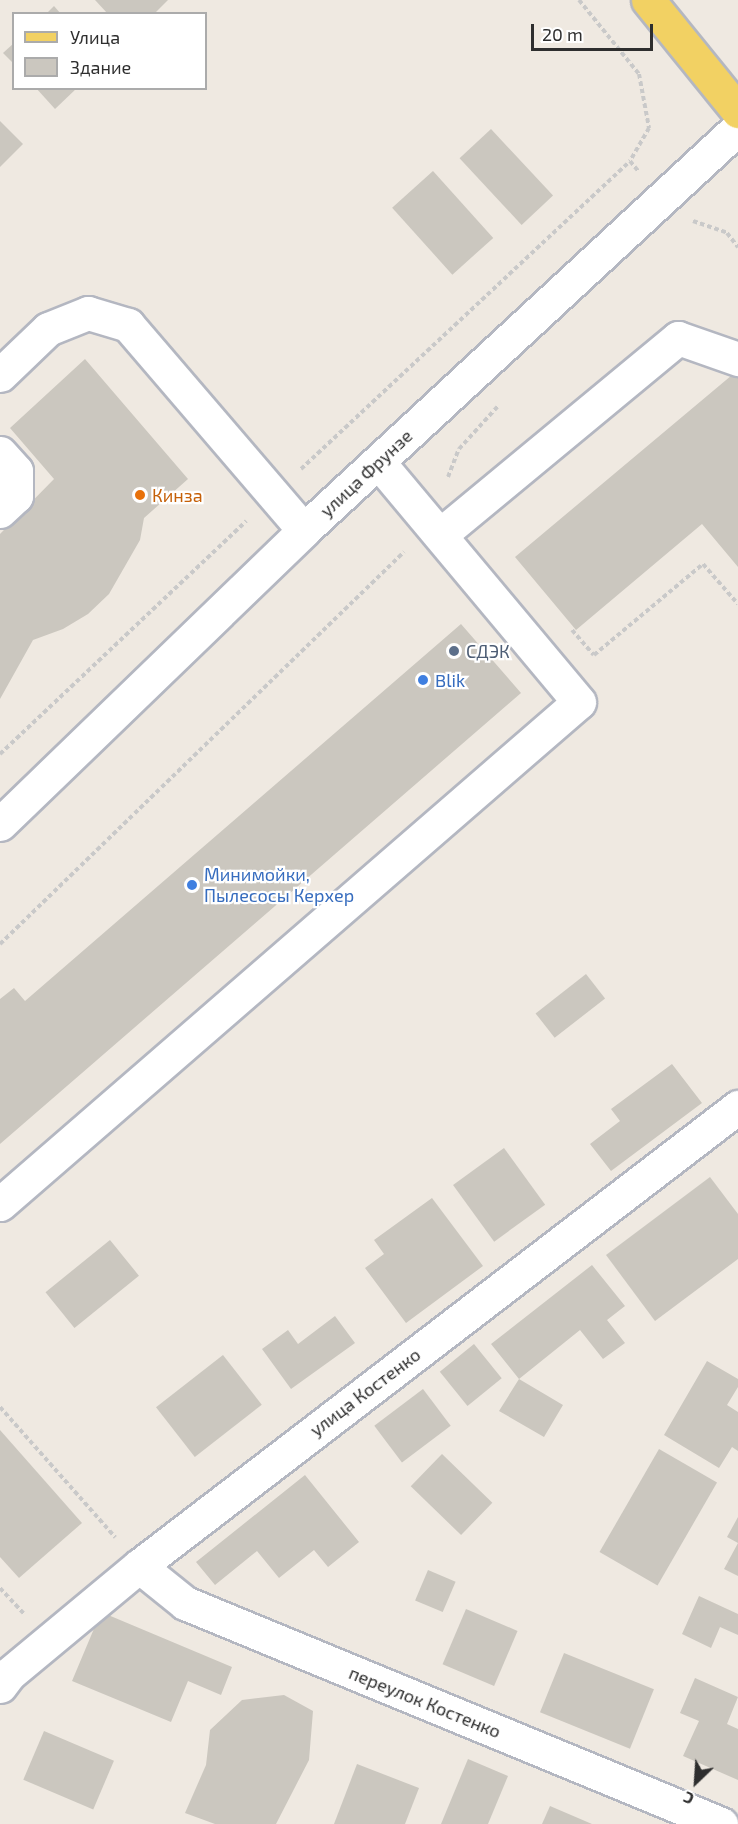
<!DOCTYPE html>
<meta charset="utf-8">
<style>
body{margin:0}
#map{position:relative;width:738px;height:1824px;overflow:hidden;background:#efe9e1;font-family:"Exo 2",sans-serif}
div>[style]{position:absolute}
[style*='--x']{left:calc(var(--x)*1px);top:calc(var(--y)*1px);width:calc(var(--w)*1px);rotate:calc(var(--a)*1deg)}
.building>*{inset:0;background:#cbc7bf;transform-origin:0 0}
.path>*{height:4px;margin-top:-2px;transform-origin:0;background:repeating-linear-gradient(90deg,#c9c9c9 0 4.5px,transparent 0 7.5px)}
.roads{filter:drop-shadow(2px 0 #b4b7c1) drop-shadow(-2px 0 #b4b7c1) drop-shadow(0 2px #b4b7c1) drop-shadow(0 -2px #b4b7c1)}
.minor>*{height:33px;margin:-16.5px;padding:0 16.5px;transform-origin:16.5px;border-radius:16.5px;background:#fff}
.major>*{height:33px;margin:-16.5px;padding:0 16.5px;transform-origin:16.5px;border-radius:16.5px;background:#f2d163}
.dots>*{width:16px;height:16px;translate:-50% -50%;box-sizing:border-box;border:3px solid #fff;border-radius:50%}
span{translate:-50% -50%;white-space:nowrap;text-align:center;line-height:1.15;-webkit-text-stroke:4.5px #fff;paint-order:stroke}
.street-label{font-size:18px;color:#2e2e2e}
.food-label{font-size:18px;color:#c56008}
.left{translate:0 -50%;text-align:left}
.service-label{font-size:18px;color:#4e5e75}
.shop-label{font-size:18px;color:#366cbe}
.legend{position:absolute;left:12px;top:12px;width:195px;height:78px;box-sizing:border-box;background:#fff;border:2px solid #ababab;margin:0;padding:8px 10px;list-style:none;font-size:18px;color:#2e2e2e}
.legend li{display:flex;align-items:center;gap:12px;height:30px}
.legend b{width:30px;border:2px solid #ababab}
.north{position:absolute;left:666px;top:1752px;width:60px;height:60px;-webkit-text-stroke:4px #fff;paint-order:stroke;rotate:205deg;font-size:16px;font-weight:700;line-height:24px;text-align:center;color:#2e2e2e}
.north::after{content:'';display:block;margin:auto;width:21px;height:27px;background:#2e2e2e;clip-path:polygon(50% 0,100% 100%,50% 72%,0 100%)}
.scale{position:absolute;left:531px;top:24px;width:122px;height:27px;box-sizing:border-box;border:3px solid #2e2e2e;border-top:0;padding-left:8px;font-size:18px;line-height:21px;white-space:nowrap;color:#2e2e2e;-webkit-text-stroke:4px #fff;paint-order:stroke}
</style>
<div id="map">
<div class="building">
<div style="clip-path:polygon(95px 0,168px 0,154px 14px,108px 14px)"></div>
<div style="clip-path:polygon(54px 6px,61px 14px,46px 14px)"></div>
<div style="clip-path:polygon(14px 43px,14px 64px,3px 53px)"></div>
<div style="clip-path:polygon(36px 88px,77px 88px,55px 109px)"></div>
<div style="clip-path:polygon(0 121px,23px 144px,0 167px)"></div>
<div style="left:491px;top:129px;width:91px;height:43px;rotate:47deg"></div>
<div style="left:433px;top:171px;width:90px;height:55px;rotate:48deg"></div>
<div style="clip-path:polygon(85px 359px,188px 479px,144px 518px,140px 540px,109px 594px,88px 614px,63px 629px,33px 640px,0 699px,0 534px,54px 479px,10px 428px)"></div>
<div style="clip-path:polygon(738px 370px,738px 567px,702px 524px,576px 630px,515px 557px)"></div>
<div style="clip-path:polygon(461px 624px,521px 693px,0 1144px,0 999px,14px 988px,25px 1001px)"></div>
<div style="left:586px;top:974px;width:31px;height:64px;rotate:52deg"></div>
<div style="clip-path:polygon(672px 1064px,702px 1103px,611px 1171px,590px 1144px,620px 1121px,611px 1109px)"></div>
<div style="left:504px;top:1148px;width:70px;height:63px;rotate:54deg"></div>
<div style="clip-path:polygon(710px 1177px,738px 1214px,738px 1259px,655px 1321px,606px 1255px)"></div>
<div style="clip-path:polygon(432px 1198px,483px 1266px,406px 1323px,365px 1268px,384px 1254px,374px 1240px)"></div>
<div style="left:110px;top:1240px;width:46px;height:83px;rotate:51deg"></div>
<div style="clip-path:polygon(592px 1265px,625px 1306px,607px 1320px,625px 1343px,603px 1359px,580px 1330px,519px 1379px,563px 1405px,544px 1437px,499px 1411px,519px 1379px,491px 1344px)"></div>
<div style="clip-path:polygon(335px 1316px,355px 1343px,291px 1389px,262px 1349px,288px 1330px,298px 1344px)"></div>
<div style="left:474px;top:1344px;width:44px;height:44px;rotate:51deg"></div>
<div style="left:223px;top:1355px;width:63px;height:85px;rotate:52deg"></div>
<div style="clip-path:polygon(707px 1361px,738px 1379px,738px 1387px,727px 1405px,738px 1412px,738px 1451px,732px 1447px,719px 1468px,664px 1435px)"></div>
<div style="left:423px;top:1389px;width:46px;height:61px;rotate:53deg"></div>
<div style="clip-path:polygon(0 1430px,82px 1523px,19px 1578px,0 1557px)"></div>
<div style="left:659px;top:1449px;width:67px;height:119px;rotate:30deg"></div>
<div style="left:442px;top:1454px;width:70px;height:45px;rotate:44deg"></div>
<div style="clip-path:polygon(305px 1475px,359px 1542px,328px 1567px,314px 1550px,279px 1578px,257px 1551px,215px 1585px,196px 1562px)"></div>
<div style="clip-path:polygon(738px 1517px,738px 1576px,724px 1569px,738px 1543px,727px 1537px)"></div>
<div style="left:428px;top:1570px;width:30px;height:33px;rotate:23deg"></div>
<div style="clip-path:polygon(699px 1596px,738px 1614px,738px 1635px,720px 1627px,711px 1648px,682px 1634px)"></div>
<div style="left:466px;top:1609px;width:56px;height:60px;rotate:23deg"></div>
<div style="clip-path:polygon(101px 1612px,232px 1667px,221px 1695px,188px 1681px,171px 1722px,72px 1681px)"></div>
<div style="left:564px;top:1653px;width:97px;height:64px;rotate:22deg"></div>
<div style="clip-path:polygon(695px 1678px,738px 1697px,727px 1724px,738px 1729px,738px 1780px,683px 1756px,699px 1721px,680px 1713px)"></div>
<div style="clip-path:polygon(284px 1695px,313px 1711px,309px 1760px,276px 1824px,215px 1824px,185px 1813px,206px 1765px,210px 1730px,242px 1700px)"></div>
<div style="left:44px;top:1731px;width:76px;height:53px;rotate:23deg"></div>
<div style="clip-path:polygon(468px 1759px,508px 1776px,488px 1824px,441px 1824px)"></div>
<div style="clip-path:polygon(357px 1764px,419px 1788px,405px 1824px,334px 1824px)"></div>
<div style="clip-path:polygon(550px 1806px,592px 1824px,542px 1824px)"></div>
</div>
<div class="path">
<div style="--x:579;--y:0;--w:95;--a:51"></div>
<div style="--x:639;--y:74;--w:55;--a:79.5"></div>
<div style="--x:649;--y:128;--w:38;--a:120"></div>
<div style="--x:630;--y:161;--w:13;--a:51"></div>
<div style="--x:693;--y:221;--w:36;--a:19"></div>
<div style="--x:727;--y:233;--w:18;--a:52"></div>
<div style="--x:301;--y:469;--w:451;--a:-43.1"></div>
<div style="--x:448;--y:477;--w:30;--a:-69"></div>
<div style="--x:459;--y:449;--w:58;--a:-47.8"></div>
<div style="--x:572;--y:630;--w:33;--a:49"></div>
<div style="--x:594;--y:655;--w:142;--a:-39.9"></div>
<div style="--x:703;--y:564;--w:53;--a:48.8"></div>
<div style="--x:0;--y:754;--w:339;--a:-43.4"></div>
<div style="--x:0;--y:944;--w:563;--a:-44.14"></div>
<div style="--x:0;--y:1407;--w:174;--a:48.5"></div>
<div style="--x:0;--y:1588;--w:35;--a:47"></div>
</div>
<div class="roads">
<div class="minor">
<div style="--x:0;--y:375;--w:66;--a:-43.8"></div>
<div style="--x:48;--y:329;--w:43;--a:-21.8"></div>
<div style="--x:88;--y:313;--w:42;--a:16.7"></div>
<div style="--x:128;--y:325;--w:270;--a:49.4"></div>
<div style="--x:0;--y:453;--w:24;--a:48"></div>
<div style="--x:16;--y:471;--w:25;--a:90"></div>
<div style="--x:16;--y:496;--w:22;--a:137"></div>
<div style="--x:440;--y:535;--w:309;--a:-39.6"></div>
<div style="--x:678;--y:338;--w:64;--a:19.3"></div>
<div style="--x:0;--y:824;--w:423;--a:-44"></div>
<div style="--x:304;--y:530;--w:592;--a:-42.81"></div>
<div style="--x:0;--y:1204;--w:766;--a:-40.93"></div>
<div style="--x:579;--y:702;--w:313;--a:-129.9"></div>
<div style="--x:139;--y:1566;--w:59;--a:38.8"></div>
<div style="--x:185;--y:1603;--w:580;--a:22.41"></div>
<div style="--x:0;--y:1686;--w:15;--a:-53"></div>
<div style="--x:9;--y:1674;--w:169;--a:-39.7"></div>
<div style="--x:139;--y:1566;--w:755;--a:-37.46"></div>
</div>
<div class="major">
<div style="--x:648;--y:0;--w:143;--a:51"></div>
</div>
</div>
<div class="dots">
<div style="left:140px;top:495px;background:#e8710a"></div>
<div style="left:454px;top:651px;background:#5c6f8a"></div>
<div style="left:423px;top:680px;background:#3f7fe0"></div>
<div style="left:192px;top:885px;background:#3f7fe0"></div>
</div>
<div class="street-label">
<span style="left:366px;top:473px;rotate:-43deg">улица Фрунзе</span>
<span style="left:365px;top:1392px;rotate:-37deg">улица Костенко</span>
<span style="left:425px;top:1702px;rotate:22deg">переулок Костенко</span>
</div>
<div class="food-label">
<span class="left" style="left:152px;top:495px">Кинза</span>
</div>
<div class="service-label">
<span class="left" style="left:466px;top:651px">СДЭК</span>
</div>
<div class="shop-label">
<span class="left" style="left:435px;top:680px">Blik</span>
<span class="left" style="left:204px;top:885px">Минимойки,<br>Пылесосы Керхер</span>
</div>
<ul class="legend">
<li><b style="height:8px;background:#f2d163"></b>Улица</li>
<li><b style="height:16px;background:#cbc7bf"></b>Здание</li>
</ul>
<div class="north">С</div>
<div class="scale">20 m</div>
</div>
